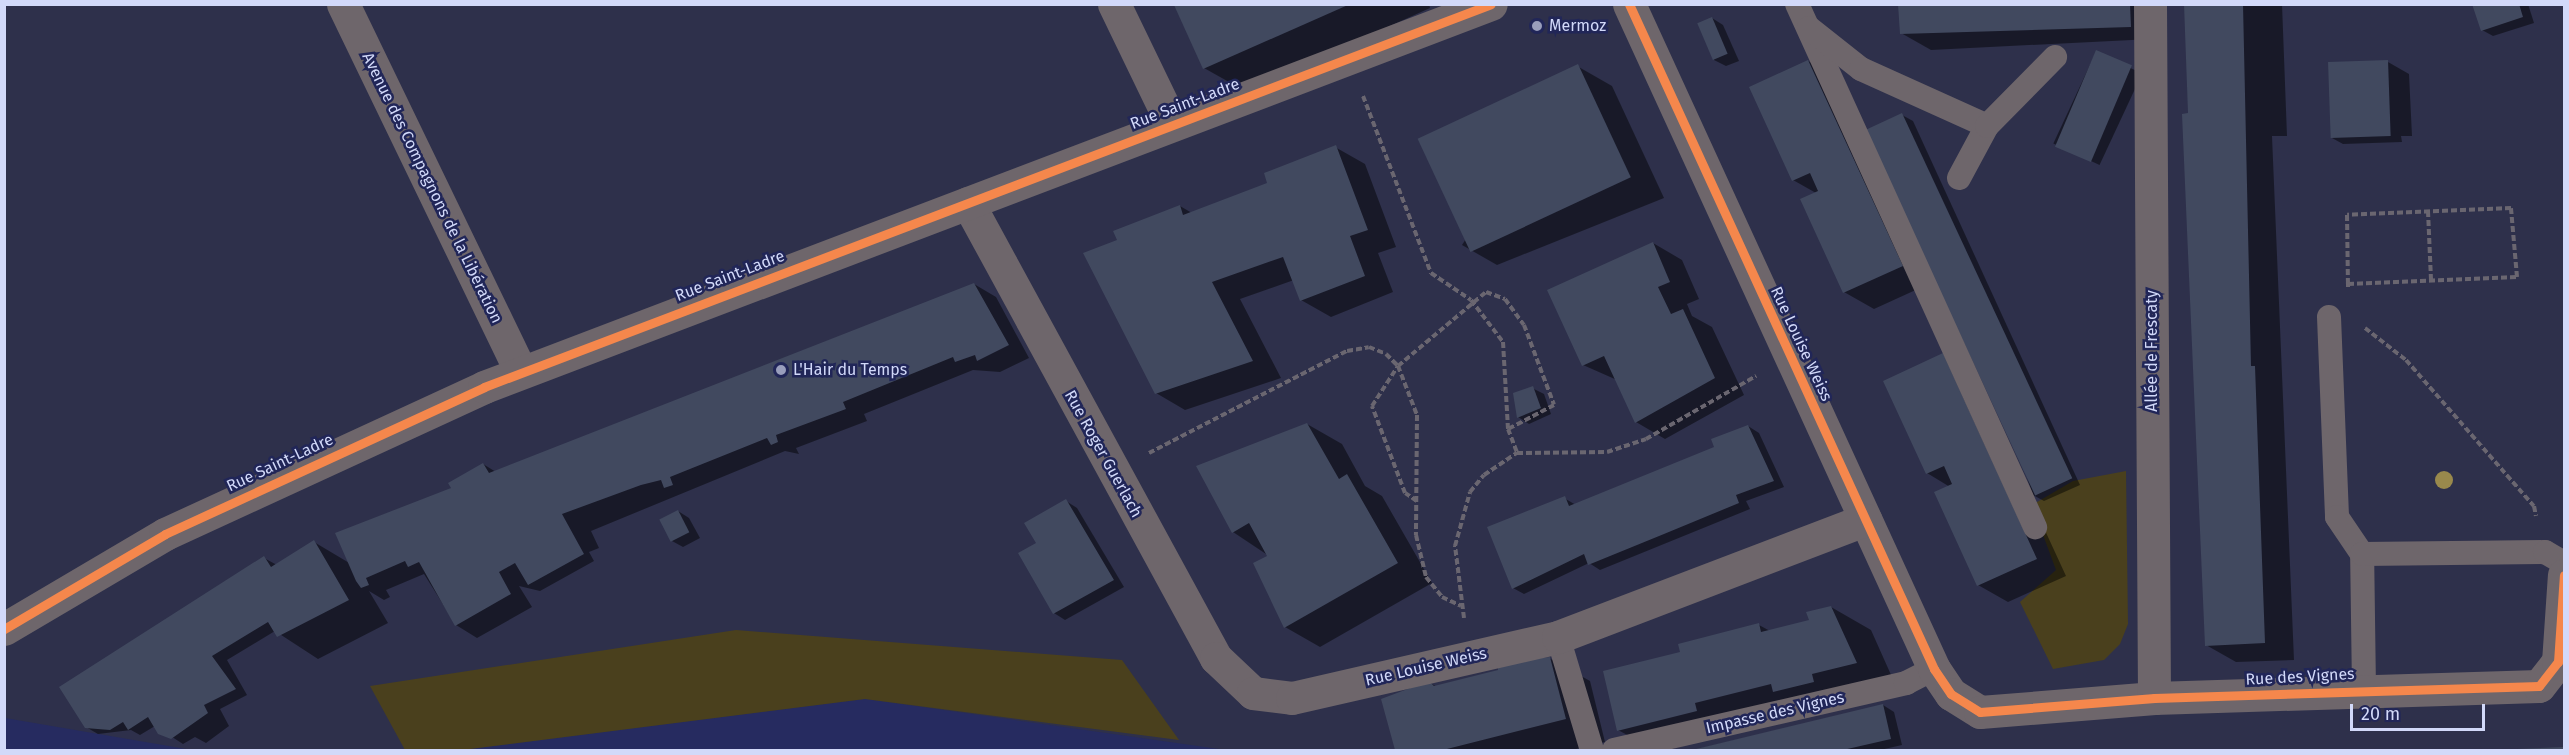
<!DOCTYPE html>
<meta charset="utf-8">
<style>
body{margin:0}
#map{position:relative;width:2569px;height:755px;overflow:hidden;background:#2e304b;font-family:"Fira Sans",sans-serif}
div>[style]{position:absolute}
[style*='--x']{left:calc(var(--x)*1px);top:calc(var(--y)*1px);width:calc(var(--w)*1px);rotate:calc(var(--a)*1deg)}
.built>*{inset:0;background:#262b60}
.green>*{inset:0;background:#4a401d}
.shadow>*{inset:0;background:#0007;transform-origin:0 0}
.building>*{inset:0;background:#41495f;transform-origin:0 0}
.path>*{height:4px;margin-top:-2px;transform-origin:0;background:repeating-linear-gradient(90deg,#6a6670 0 6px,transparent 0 9px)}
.service>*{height:24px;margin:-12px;padding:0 12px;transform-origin:12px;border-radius:12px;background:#6e666b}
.minor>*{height:33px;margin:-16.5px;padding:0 16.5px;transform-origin:16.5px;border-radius:16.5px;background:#6e666b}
.tertiary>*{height:33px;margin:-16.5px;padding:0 16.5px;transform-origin:16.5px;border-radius:16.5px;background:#6e666b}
.cycleway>*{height:9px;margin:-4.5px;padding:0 4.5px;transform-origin:4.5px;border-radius:4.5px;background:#f5874c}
.trees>*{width:18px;height:18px;margin:-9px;border-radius:50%;background:#99894c}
.dots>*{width:16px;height:16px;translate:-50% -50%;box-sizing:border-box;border:3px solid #212658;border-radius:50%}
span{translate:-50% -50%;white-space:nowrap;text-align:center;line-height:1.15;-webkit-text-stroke:5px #212658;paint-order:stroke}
.poi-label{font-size:16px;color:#d2d9f9}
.left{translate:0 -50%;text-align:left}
.street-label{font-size:16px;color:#d2d9f9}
.frame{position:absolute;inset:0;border:6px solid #d2d9f9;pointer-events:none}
.scale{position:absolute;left:2350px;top:704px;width:135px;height:27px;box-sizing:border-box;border:3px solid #d2d9f9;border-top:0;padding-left:8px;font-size:18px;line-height:21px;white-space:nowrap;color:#d2d9f9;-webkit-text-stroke:4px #212658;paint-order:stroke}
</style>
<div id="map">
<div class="built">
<div style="clip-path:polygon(865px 699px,1226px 750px,462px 750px)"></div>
<div style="clip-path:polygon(4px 718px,5px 718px,192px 750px,5px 750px)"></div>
</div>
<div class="green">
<div style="clip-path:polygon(2126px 471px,2128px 624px,2120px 644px,2104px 660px,2053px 669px,2020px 602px,2056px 570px,2032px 505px,2073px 481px)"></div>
<div style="clip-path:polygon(736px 630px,1122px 660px,1179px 740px,865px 699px,462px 750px,405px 750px,370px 686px)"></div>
</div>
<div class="shadow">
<div style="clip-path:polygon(1176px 4px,1429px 4px,1430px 8px,1245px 91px,1204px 68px)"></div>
<div style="clip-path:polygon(1900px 4px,2151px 4px,2152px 39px,1931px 50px,1901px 33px)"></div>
<div style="clip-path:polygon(2185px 4px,2282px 4px,2287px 136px,2272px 136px,2294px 660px,2236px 662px,2206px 645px)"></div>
<div style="clip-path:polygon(2474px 4px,2528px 4px,2534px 23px,2493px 36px,2482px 30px)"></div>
<div style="clip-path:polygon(1712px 18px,1723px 25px,1739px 61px,1726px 66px,1714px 60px)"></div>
<div style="left:2096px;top:52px;width:51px;height:101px;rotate:25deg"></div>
<div style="clip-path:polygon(1808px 61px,1838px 78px,1931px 283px,1874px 309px,1844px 292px,1816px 193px,1793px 180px)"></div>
<div style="clip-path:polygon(2388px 62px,2409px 74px,2412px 136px,2401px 136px,2402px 142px,2343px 144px,2332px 138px)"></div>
<div style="clip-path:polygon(1577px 66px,1612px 86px,1664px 198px,1497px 265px,1462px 245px)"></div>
<div style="clip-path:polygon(1902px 115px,1913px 121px,2080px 485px,2044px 501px,2033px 495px)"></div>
<div style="clip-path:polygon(1335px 147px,1365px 164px,1396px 247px,1378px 253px,1393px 292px,1331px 317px,1301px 300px,1294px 280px,1240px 299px,1281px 378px,1185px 410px,1156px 393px,1119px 241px,1180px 206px,1192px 213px,1269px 184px)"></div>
<div style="clip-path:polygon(1653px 243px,1682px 260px,1699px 299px,1687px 304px,1692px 316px,1712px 327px,1744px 395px,1665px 439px,1636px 422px,1617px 380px,1583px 365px)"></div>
<div style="clip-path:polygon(974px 284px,996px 297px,1029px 358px,1000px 372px,973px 370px,864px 414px,867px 421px,796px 448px,799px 454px,785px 451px,591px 531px,599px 548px,589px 552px,594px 561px,540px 591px,519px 586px,532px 607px,477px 638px,456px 625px,424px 574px,386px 590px,390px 597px,384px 600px,369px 591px,388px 623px,318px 659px,275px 631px,227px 660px,247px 695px,220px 709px,229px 726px,206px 743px,195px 737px,183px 744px,155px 726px,140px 735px,131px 730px,98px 734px,86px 727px,264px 558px,277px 565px,314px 542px,351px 564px,483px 464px,496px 472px)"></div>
<div style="clip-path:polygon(1972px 372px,2066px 576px,2008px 602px,1978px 585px,1950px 487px,1927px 473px)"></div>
<div style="clip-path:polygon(1532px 388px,1544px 394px,1551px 414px,1529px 424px,1518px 417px)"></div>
<div style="clip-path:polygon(1307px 424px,1342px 444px,1365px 486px,1382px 496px,1432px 583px,1320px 647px,1285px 627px,1269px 556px,1233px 532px)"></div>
<div style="clip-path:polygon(1748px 426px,1759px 433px,1784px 487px,1746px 501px,1750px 509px,1600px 570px,1589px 563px,1524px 594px,1513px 588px,1564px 498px,1576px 505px,1716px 448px)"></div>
<div style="clip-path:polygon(1066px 501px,1077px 508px,1124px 587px,1065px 620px,1054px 613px,1038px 544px)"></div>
<div style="clip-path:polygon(678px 511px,689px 518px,700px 538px,683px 547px,672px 541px)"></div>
<div style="clip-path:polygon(1831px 607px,1871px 630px,1896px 686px,1668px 750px,1655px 750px,1618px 730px,1682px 653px,1759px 625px,1770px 631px,1811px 621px)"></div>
<div style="clip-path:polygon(1549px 658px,1590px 681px,1605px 742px,1572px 750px,1396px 750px,1382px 700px,1429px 682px,1437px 687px)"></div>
<div style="clip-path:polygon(1883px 705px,1894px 712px,1902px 745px,1880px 750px,1694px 750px)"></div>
<div style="clip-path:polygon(2564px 748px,2564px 750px,2501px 750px)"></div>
</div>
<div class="building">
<div style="clip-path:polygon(1898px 4px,2130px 4px,2131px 27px,1900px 34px)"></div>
<div style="clip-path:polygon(2184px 4px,2243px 4px,2251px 366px,2255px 366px,2265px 643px,2205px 646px,2182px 114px,2188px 113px)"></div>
<div style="clip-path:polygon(2472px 4px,2519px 4px,2523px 17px,2481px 31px)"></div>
<div style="clip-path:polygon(1174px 5px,1348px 5px,1203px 69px)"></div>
<div style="left:1712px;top:17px;width:40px;height:16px;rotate:67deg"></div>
<div style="left:2096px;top:50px;width:39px;height:105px;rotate:23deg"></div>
<div style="clip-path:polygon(1808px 60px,1903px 266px,1843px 293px,1800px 199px,1818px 191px,1810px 173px,1792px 181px,1749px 87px)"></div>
<div style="left:2388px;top:60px;width:76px;height:60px;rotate:88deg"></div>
<div style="left:1578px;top:64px;width:125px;height:177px;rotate:65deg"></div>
<div style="left:1902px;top:113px;width:403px;height:41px;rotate:65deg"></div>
<div style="clip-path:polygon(1336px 145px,1368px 230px,1350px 236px,1365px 276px,1300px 301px,1283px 257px,1212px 282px,1253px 361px,1155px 394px,1083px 253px,1117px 240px,1113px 231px,1180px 205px,1183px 215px,1267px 183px,1264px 173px)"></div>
<div style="clip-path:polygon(1653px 242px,1670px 282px,1658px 287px,1671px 314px,1683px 309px,1715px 378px,1635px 423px,1604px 356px,1582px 366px,1547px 290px)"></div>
<div style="clip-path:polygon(974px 283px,1009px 345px,977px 361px,975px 355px,955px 362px,953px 357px,843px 402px,846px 409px,776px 435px,778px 442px,771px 445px,767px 438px,670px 477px,673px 485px,664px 488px,661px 480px,641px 485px,562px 514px,584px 554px,528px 585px,515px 563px,499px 572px,511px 594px,455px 626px,419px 562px,408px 567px,405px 561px,366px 578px,369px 585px,361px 588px,356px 581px,335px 533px,451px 488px,448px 483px,483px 463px,489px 473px)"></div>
<div style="clip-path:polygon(1943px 353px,2037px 559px,1977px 586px,1934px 492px,1952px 484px,1944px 466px,1926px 474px,1883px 381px)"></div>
<div style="clip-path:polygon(1533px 386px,1541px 408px,1517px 418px,1513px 393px)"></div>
<div style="clip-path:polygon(1307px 423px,1339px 479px,1347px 474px,1398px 563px,1284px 628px,1253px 563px,1267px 556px,1249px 523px,1232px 533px,1196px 466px)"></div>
<div style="clip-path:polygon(1748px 425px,1774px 481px,1736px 495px,1739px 503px,1664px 534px,1588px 565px,1584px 554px,1512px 589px,1487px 527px,1565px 496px,1569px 506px,1714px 447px,1711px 439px)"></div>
<div style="clip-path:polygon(1066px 499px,1114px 580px,1053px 614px,1018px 553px,1036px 543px,1024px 523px)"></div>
<div style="left:678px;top:510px;width:25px;height:21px;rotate:63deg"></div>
<div style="clip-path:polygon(314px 540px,349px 600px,277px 637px,268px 622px,212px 656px,236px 689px,204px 705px,208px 713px,171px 739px,158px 734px,148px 717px,128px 730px,123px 722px,110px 730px,85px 728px,59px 687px,264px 556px,271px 567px)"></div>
<div style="clip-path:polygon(1831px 606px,1857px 663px,1812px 674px,1814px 682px,1773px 692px,1771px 684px,1695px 703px,1697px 711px,1617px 731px,1603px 671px,1680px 652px,1678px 644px,1759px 623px,1761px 632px,1809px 620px,1806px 612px)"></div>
<div style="clip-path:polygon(1550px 657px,1566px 719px,1443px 750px,1395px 750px,1381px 699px,1429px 681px,1434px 686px,1498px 670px,1498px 663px)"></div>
<div style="clip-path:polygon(1883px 704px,1891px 739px,1843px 750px,1692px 750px)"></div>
<div style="clip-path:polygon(2564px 747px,2564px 750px,2517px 750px,2517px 749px)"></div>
</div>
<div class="path">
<div style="--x:1363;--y:96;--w:190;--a:69"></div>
<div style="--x:1431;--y:273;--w:48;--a:34"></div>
<div style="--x:1471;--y:300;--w:53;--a:52.7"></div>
<div style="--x:1503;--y:342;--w:87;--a:86.7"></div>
<div style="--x:1508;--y:429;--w:26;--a:69"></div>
<div style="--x:2428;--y:211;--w:70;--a:87.5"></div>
<div style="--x:2348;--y:284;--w:169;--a:-2.4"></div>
<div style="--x:2517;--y:277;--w:69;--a:-95"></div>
<div style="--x:2511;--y:208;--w:164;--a:177.6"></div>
<div style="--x:2347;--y:215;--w:69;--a:89.2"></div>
<div style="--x:2348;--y:284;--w:3;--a:90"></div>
<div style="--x:2365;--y:328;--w:52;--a:38"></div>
<div style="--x:2406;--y:360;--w:194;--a:48.8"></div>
<div style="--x:2534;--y:506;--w:10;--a:79"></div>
<div style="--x:1149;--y:453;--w:223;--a:-27.3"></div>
<div style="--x:1347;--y:351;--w:22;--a:-10"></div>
<div style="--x:1369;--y:347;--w:18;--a:22"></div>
<div style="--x:1386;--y:354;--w:17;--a:45"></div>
<div style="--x:1398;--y:366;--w:53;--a:68.8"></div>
<div style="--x:1417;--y:415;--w:120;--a:90.5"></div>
<div style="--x:1416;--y:535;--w:43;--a:76.6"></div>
<div style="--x:1426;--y:577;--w:26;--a:51"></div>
<div style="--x:1442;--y:597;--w:21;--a:25"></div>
<div style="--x:1417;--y:501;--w:14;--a:-146"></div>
<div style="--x:1405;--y:493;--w:93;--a:-110.8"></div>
<div style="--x:1372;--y:406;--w:48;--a:-57"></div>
<div style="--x:1398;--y:366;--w:115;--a:-40.1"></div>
<div style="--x:1486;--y:292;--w:20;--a:20"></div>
<div style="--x:1505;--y:299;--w:32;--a:54"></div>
<div style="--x:1524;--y:325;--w:85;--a:69.4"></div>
<div style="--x:1554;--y:405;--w:52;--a:152.4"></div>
<div style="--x:1464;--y:618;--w:73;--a:-97.1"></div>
<div style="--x:1455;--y:546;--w:56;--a:-74.5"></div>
<div style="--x:1470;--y:492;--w:22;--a:-51"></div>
<div style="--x:1484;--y:475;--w:40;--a:-34"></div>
<div style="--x:1517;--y:453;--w:90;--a:-0.6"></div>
<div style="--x:1607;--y:452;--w:41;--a:-18.4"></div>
<div style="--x:1646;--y:439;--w:127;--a:-29.8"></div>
</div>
<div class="service">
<div style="--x:1797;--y:4;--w:575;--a:65.53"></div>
<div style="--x:1809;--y:28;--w:66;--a:38.3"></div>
<div style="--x:1861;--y:69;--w:138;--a:24.3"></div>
<div style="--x:1959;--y:178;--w:59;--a:-61.7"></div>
<div style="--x:1987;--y:126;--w:97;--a:-45.4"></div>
<div style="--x:2329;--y:317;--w:200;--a:87.7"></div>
<div style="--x:2337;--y:517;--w:45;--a:56"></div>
<div style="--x:1558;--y:637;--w:118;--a:73.3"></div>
<div style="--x:2364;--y:689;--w:135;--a:-90.8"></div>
<div style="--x:2362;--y:554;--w:183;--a:-0.6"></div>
<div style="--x:2545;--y:552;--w:22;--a:30"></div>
<div style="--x:1614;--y:750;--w:300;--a:-12.9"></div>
<div style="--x:1906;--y:683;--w:31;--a:-27"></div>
</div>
<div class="minor">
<div style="--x:343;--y:4;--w:409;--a:64.2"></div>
<div style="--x:1114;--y:4;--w:133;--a:64.2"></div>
<div style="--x:1629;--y:4;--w:732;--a:65.36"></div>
<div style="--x:1934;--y:669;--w:30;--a:56"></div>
<div style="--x:1951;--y:694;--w:34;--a:32"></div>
<div style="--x:1980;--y:712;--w:175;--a:-4.6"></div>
<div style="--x:2154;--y:698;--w:385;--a:-1.8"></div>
<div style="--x:2539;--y:686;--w:31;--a:-52"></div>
<div style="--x:2558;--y:662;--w:87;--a:-86.1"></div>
<div style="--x:2150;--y:4;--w:694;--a:89.67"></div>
<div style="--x:968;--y:203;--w:518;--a:61.41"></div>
<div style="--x:1216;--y:658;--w:51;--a:43.4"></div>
<div style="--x:1253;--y:693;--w:39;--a:7"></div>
<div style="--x:1292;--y:698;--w:273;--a:-12.9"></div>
<div style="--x:1558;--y:637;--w:329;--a:-20.9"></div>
</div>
<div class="tertiary">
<div style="--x:4;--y:629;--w:187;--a:-30.5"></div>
<div style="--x:165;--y:534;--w:351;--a:-24.7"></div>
<div style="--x:484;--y:387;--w:1077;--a:-20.82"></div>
</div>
<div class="cycleway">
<div style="--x:1629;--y:4;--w:732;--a:65.36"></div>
<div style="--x:1934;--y:669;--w:30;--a:56"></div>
<div style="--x:1951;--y:694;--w:34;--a:32"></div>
<div style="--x:1980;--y:712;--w:175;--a:-4.6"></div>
<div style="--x:2154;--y:698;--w:385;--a:-1.8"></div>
<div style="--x:2539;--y:686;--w:31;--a:-52"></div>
<div style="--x:2558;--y:662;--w:87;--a:-86.1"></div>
<div style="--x:4;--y:629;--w:187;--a:-30.5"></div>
<div style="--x:165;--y:534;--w:351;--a:-24.7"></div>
<div style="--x:484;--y:387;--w:1077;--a:-20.82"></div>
</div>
<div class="trees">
<div style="left:2444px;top:480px"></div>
</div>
<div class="dots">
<div style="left:1537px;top:26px;background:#999ebc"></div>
<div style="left:781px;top:370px;background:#999ebc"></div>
</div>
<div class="poi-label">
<span class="left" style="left:1549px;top:26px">Mermoz</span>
<span class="left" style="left:793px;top:370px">L'Hair du Temps</span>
</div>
<div class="street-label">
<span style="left:1185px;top:104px;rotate:-21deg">Rue Saint-Ladre</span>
<span style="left:432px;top:188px;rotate:64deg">Avenue des Compagnons de la Libération</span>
<span style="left:730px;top:276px;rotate:-21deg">Rue Saint-Ladre</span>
<span style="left:1801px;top:344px;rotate:65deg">Rue Louise Weiss</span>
<span style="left:2152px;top:351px;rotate:-90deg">Allée de Frescaty</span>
<span style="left:1103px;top:454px;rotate:61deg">Rue Roger Guerlach</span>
<span style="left:280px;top:463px;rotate:-25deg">Rue Saint-Ladre</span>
<span style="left:1426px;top:667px;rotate:-13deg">Rue Louise Weiss</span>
<span style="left:2300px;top:677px;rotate:-3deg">Rue des Vignes</span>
<span style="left:1775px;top:713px;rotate:-13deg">Impasse des Vignes</span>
</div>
<div class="frame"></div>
<div class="scale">20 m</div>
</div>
